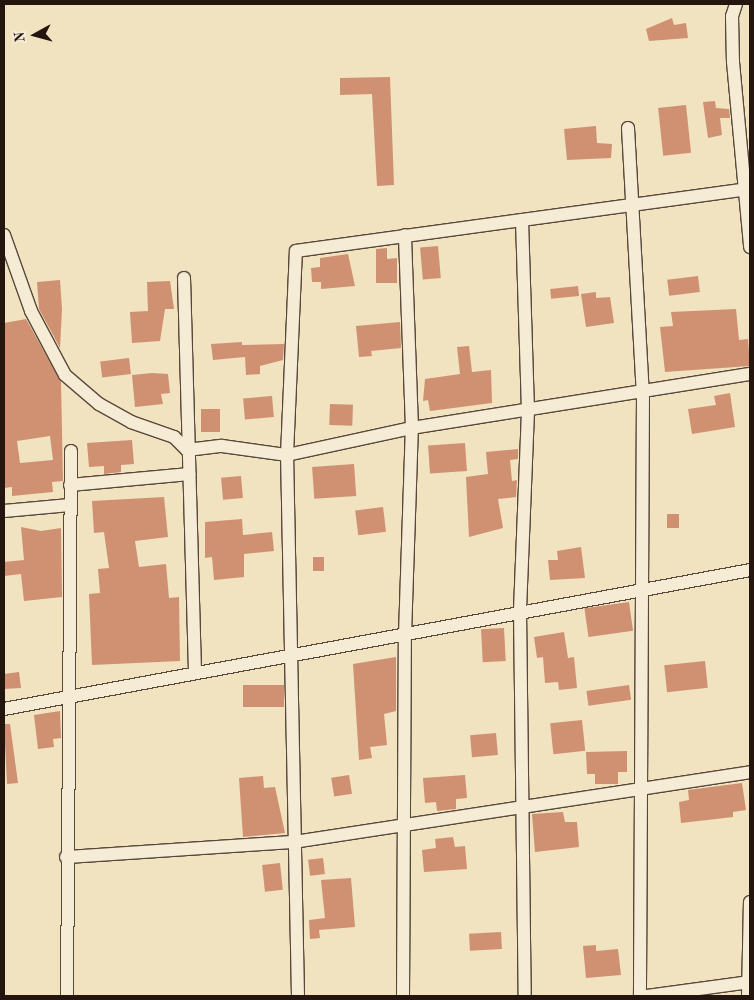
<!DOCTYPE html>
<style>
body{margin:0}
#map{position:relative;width:754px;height:1000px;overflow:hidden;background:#f1e2c0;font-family:"Old Standard TT",serif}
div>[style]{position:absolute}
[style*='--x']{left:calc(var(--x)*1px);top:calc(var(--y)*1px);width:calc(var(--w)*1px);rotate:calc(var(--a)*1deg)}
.building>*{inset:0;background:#cf9172;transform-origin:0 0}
.roads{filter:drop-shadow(1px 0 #57483a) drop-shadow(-1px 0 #57483a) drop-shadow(0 1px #57483a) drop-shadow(0 -1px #57483a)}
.minor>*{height:12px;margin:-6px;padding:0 6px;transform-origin:6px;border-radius:6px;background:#f6ecd6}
span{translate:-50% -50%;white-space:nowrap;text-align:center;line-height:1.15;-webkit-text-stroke:4px #f6ecd6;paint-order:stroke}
.frame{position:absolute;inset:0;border:5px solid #24150e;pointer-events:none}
.north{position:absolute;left:10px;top:10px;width:50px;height:50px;-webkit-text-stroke:4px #f6ecd6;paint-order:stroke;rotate:263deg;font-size:14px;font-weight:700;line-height:20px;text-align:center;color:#24150e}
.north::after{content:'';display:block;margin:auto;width:18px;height:22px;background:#24150e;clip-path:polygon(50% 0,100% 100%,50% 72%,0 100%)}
</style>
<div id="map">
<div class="building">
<div style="clip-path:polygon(672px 18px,674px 25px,686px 23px,688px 38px,649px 41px,646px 29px)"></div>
<div style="clip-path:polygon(390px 77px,394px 185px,377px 186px,372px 94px,340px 95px,340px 78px)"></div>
<div style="clip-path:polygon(715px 101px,716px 108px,729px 109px,730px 118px,720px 118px,722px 135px,708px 138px,703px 102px)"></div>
<div style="left:686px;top:105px;width:48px;height:28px;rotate:84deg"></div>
<div style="clip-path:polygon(596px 126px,597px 143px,612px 144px,611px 158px,567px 160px,564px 129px)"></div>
<div style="left:438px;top:246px;width:32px;height:18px;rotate:85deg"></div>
<div style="clip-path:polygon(387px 248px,387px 259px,397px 258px,397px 283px,376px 283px,376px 249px)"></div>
<div style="clip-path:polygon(348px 254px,355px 286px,321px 289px,321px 282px,312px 282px,311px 268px,320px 267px,320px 258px)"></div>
<div style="left:698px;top:276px;width:16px;height:31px;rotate:83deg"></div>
<div style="clip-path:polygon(60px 280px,62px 309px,60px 348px,39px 309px,37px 282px)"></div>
<div style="clip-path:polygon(170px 281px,174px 309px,165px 309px,160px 341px,132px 343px,130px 312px,148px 311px,147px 282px)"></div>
<div style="left:578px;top:286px;width:10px;height:28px;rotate:84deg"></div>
<div style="clip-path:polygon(596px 292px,596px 298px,610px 297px,614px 323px,586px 327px,581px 294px)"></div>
<div style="clip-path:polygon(736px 309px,739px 340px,748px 339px,750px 366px,665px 372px,660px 327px,673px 326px,671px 312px)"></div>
<div style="clip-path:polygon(evenodd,26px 319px,61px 382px,63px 481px,52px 482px,53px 492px,12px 496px,12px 487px,4px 488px,4px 323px,26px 319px,50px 436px,53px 460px,20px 463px,17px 441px,50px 436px)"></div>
<div style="clip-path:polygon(400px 322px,401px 348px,371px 351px,372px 356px,359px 357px,356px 326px)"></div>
<div style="clip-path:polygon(242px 342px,242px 345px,284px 344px,283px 360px,260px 366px,260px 374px,246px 375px,245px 357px,213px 360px,211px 344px)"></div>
<div style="clip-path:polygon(469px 346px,472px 372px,491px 370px,492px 403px,430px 411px,428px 400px,423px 401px,425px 379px,460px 374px,457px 347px)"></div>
<div style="left:129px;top:358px;width:16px;height:29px;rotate:83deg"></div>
<div style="clip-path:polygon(152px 373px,168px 374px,170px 393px,161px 394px,163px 404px,135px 407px,132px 375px)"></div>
<div style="clip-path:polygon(730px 393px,735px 427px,692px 434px,688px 409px,716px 405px,714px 396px)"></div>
<div style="left:272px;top:396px;width:21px;height:29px;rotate:85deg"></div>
<div style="left:330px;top:404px;width:23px;height:21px;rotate:2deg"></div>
<div style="left:201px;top:409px;width:19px;height:23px"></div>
<div style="clip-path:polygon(132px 440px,134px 464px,121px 465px,121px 472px,104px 474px,104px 466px,89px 467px,87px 443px)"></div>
<div style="left:465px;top:443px;width:28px;height:37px;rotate:86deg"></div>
<div style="clip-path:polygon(518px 449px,518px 459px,510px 460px,512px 481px,517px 480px,516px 497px,498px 499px,503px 528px,469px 537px,466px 477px,488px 474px,486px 452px)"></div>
<div style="left:354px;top:464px;width:32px;height:42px;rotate:86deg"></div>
<div style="left:241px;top:476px;width:22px;height:20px;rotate:85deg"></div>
<div style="clip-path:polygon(164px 497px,168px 537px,135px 541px,139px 567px,166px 564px,169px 598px,179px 597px,180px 661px,92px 665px,89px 594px,100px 593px,98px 569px,109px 568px,104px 532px,94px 533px,92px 501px)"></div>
<div style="left:383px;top:507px;width:25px;height:28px;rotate:83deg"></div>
<div style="left:667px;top:514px;width:12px;height:14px"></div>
<div style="clip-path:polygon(242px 519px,243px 535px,272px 532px,274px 551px,244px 554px,244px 577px,214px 580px,212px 557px,205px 558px,205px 522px)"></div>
<div style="clip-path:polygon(21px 527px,41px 531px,61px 528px,62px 597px,24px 601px,21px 574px,4px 576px,4px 562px,24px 560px)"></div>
<div style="clip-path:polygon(581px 547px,585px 578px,550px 580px,548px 560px,558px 560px,557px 551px)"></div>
<div style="left:313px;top:557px;width:11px;height:14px"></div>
<div style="left:629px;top:602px;width:29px;height:45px;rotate:82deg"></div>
<div style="left:504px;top:628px;width:33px;height:23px;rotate:87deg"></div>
<div style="clip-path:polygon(564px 632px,568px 658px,574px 657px,577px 688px,559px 690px,558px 682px,545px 683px,543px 657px,537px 658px,534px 637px)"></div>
<div style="clip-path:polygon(396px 657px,396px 711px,384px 714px,387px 745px,370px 747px,372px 758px,359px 760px,353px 664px)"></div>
<div style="left:705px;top:661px;width:27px;height:41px;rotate:84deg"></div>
<div style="clip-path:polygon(19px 672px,21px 688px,4px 689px,4px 674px)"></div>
<div style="left:284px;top:685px;width:22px;height:41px;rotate:90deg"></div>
<div style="left:629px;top:685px;width:15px;height:43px;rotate:82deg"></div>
<div style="clip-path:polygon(60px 711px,61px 738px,53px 739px,54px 747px,38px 749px,34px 715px)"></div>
<div style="left:582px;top:720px;width:31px;height:32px;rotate:84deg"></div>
<div style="clip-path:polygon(4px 724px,10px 724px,18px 783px,7px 784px)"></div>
<div style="left:496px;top:733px;width:22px;height:26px;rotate:85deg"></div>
<div style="clip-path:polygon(627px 751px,627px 772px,618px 772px,618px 784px,595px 784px,595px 774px,587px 774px,586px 752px)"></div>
<div style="left:349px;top:775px;width:19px;height:18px;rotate:81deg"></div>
<div style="clip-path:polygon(465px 775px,467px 798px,456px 799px,456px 809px,437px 811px,436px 802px,425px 803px,423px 778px)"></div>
<div style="clip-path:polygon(263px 776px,264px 788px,275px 787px,285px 833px,243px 837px,239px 778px)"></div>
<div style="clip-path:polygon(742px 783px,746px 810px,733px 812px,733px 817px,681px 823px,679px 802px,689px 800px,688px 790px)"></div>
<div style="clip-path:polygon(563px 812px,565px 822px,577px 822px,579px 847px,535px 852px,532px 814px)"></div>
<div style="clip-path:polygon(453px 837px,455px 847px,465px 846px,467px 869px,424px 872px,422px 850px,436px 848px,435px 839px)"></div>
<div style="left:323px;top:858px;width:16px;height:15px;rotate:83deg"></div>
<div style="left:280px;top:863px;width:27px;height:18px;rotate:84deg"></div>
<div style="clip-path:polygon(351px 878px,355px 927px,319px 930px,320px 938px,310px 939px,309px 920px,325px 918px,321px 880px)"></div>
<div style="left:501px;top:932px;width:17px;height:32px;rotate:87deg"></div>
<div style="clip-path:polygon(596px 945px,596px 951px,618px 949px,621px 975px,586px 978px,583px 946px)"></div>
</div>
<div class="roads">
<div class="minor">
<div style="--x:736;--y:4;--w:13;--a:108"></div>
<div style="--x:732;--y:16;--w:46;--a:88.8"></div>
<div style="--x:733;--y:62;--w:186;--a:84.7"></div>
<div style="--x:628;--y:128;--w:266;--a:86.8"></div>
<div style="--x:643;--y:394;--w:602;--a:90.29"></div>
<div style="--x:522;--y:220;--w:191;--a:88.2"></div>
<div style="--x:528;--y:411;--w:199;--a:92.3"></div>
<div style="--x:520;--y:610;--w:386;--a:89.3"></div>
<div style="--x:4;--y:235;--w:81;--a:70.4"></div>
<div style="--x:31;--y:311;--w:72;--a:62"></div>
<div style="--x:65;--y:375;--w:45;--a:40.5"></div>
<div style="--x:99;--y:404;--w:37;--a:29"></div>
<div style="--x:131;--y:422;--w:46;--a:19.2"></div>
<div style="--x:174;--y:437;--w:18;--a:45"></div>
<div style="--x:187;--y:450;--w:35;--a:-7"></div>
<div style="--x:222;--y:446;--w:66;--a:7.9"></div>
<div style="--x:287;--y:455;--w:128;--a:-12.2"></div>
<div style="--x:412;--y:428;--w:342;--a:-9.1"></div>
<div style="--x:184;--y:278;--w:395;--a:88.4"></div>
<div style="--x:70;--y:485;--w:120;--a:-5.3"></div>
<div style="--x:4;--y:511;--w:66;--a:-5.2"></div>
<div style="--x:4;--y:709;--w:759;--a:-10.55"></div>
<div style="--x:66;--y:857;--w:228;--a:-3.8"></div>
<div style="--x:294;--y:842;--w:461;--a:-8.7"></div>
<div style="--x:67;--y:996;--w:545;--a:-89.58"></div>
<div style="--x:298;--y:996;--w:541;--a:-91.16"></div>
<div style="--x:287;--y:455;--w:204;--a:-87.5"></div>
<div style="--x:296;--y:251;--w:456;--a:-7.8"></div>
<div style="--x:403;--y:996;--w:361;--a:-89.7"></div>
<div style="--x:405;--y:635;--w:207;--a:-88.1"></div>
<div style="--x:412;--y:428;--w:193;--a:-92.1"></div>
<div style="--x:647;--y:996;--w:104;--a:-7.7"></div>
<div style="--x:748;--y:996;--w:94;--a:-88.8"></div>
</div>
</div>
<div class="frame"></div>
<div class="north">N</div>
</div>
